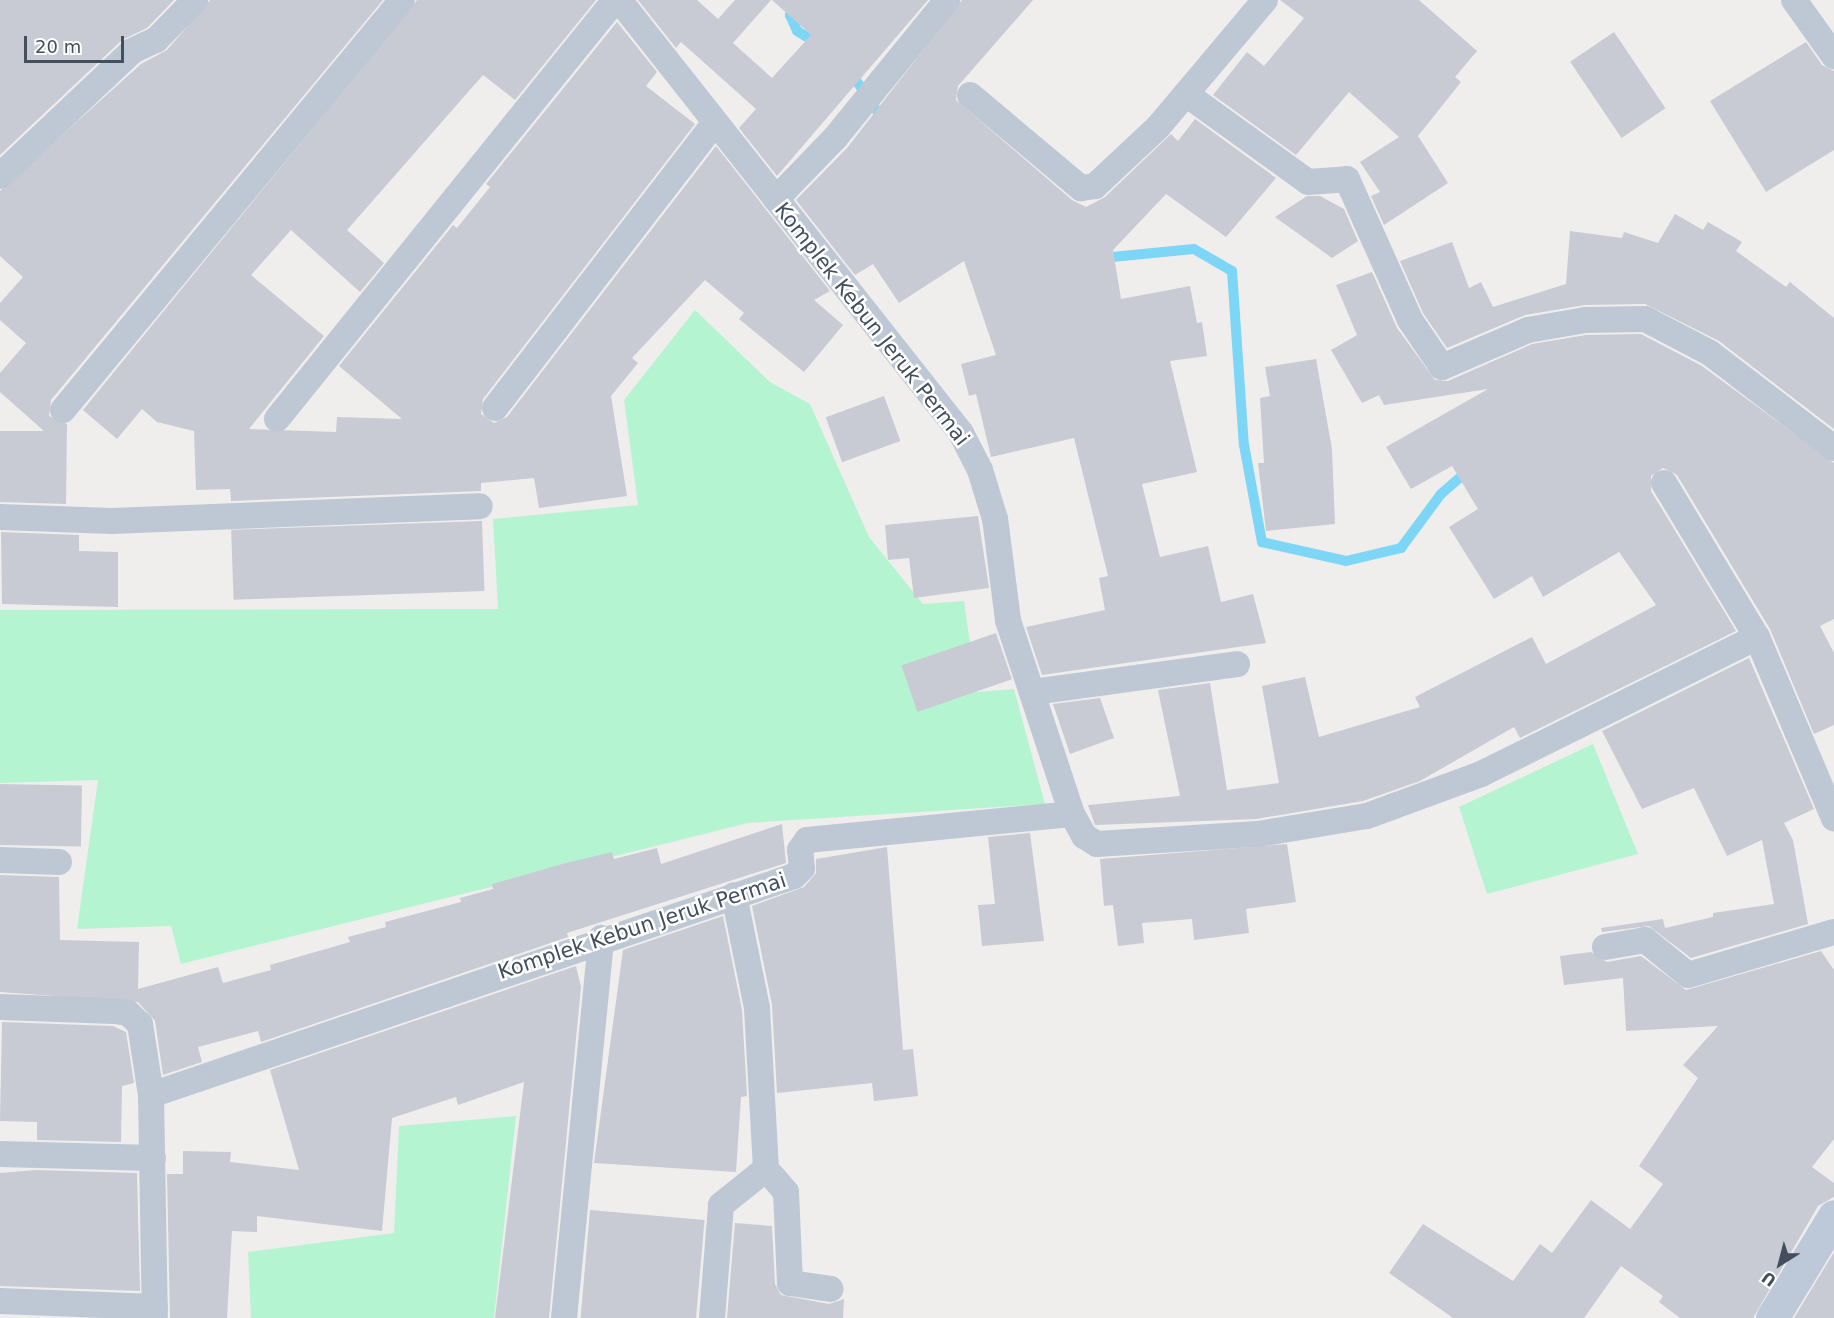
<!DOCTYPE html>
<style>
body{margin:0}
#map{position:relative;width:1834px;height:1318px;overflow:hidden;background:#f0eded;font-family:"DejaVu Sans",sans-serif}
div>[style]{position:absolute}
[style*='--x']{left:calc(var(--x)*1px);top:calc(var(--y)*1px);width:calc(var(--w)*1px);rotate:calc(var(--a)*1deg)}
.green>*{inset:0;background:#b5f4d1}
.stream>*{height:10px;margin:-5px;padding:0 5px;transform-origin:5px;border-radius:5px;background:#7dd6f6}
.building>*{inset:0;background:#c8cbd4;transform-origin:0 0}
.street>*{height:26px;margin:-13px;padding:0 13px;transform-origin:13px;border-radius:13px;background:#bec8d4}
.secondary>*{height:33px;margin:-16.5px;padding:0 16.5px;transform-origin:16.5px;border-radius:16.5px;background:#bdc9d9}
span{translate:-50% -50%;white-space:nowrap;text-align:center;line-height:1.15;-webkit-text-stroke:5px #fff;paint-order:stroke}
.street-label{font-size:21px;color:#434f5c}
.north{position:absolute;left:1750px;top:1234px;width:60px;height:60px;-webkit-text-stroke:4px #fff;paint-order:stroke;rotate:216deg;font-size:16px;font-weight:700;line-height:24px;text-align:center;color:#434f5c}
.north::after{content:'';display:block;margin:auto;width:21px;height:27px;background:#434f5c;clip-path:polygon(50% 0,100% 100%,50% 72%,0 100%)}
.scale{position:absolute;left:24px;top:36px;width:100px;height:27px;box-sizing:border-box;border:3px solid #434f5c;border-top:0;padding-left:8px;font-size:18px;line-height:21px;white-space:nowrap;color:#434f5c;-webkit-text-stroke:4px #fff;paint-order:stroke}
</style>
<div id="map">
<div class="green">
<div style="clip-path:polygon(695px 310px,770px 382px,810px 404px,869px 537px,923px 604px,964px 601px,977px 692px,1014px 689px,1045px 804px,748px 823px,181px 964px,171px 926px,77px 929px,98px 780px,0 783px,0 610px,498px 609px,493px 519px,638px 505px,624px 400px)"></div>
<div style="clip-path:polygon(1593px 744px,1638px 854px,1487px 894px,1459px 807px)"></div>
<div style="clip-path:polygon(516px 1116px,494px 1318px,251px 1318px,248px 1252px,394px 1233px,399px 1126px)"></div>
</div>
<div class="stream">
<div style="--x:797;--y:0;--w:17;--a:115"></div>
<div style="--x:790;--y:15;--w:17;--a:66"></div>
<div style="--x:797;--y:31;--w:26;--a:31"></div>
<div style="--x:849;--y:70;--w:62;--a:55.5"></div>
<div style="--x:1102;--y:258;--w:92;--a:-5.6"></div>
<div style="--x:1194;--y:249;--w:44;--a:30.1"></div>
<div style="--x:1232;--y:271;--w:174;--a:86.1"></div>
<div style="--x:1244;--y:445;--w:99;--a:79.5"></div>
<div style="--x:1262;--y:542;--w:86;--a:12.7"></div>
<div style="--x:1346;--y:561;--w:57;--a:-13.3"></div>
<div style="--x:1401;--y:548;--w:67;--a:-53.5"></div>
<div style="--x:1441;--y:494;--w:37;--a:-41"></div>
</div>
<div class="building">
<div style="clip-path:polygon(0 0,174px 0,147px 28px,122px 40px,0 155px)"></div>
<div style="clip-path:polygon(210px 0,383px 0,51px 400px,49px 416px,67px 424px,66px 504px,0 502px,0 431px,44px 431px,0 392px,0 373px,26px 343px,0 320px,0 303px,23px 277px,0 256px,0 191px,141px 64px,167px 50px)"></div>
<div style="clip-path:polygon(417px 0,596px 0,515px 100px,483px 75px,347px 230px,384px 263px,360px 292px,291px 230px,251px 275px,324px 336px,249px 429px,336px 432px,337px 417px,402px 419px,339px 366px,453px 225px,457px 228px,490px 187px,486px 184px,617px 22px,657px 72px,646px 86px,695px 124px,483px 399px,481px 414px,494px 423px,507px 417px,716px 146px,830px 291px,814px 300px,843px 325px,804px 372px,739px 319px,744px 313px,705px 280px,632px 358px,638px 363px,611px 396px,627px 496px,539px 508px,534px 478px,481px 483px,481px 491px,231px 501px,230px 489px,196px 490px,194px 431px,157px 422px,142px 409px,117px 439px,83px 410px)"></div>
<div style="clip-path:polygon(638px 0,697px 0,718px 19px,735px 0,771px 0,733px 43px,772px 78px,811px 35px,772px 0,928px 0,777px 176px,739px 128px,756px 109px,681px 42px,676px 48px)"></div>
<div style="clip-path:polygon(962px 0,1033px 0,958px 86px,956px 100px,1072px 200px,1086px 207px,1105px 197px,1171px 134px,1178px 141px,1195px 119px,1276px 178px,1226px 237px,1166px 194px,1113px 250px,1121px 299px,1190px 286px,1197px 323px,1202px 322px,1207px 356px,1170px 361px,1197px 472px,1142px 484px,1160px 557px,1208px 546px,1221px 602px,1253px 594px,1266px 643px,1042px 675px,1026px 627px,1105px 610px,1099px 578px,1108px 576px,1074px 438px,991px 457px,976px 394px,969px 396px,961px 364px,996px 355px,964px 261px,899px 303px,873px 264px,855px 275px,796px 200px,847px 148px)"></div>
<div style="clip-path:polygon(1280px 0,1419px 0,1477px 51px,1455px 77px,1461px 82px,1418px 136px,1448px 183px,1384px 225px,1371px 196px,1380px 192px,1360px 162px,1399px 137px,1349px 92px,1296px 155px,1213px 95px,1247px 52px,1264px 66px,1304px 18px)"></div>
<div style="left:1614px;top:32px;width:92px;height:53px;rotate:56deg"></div>
<div style="clip-path:polygon(1806px 42px,1822px 65px,1834px 71px,1834px 150px,1766px 192px,1710px 101px)"></div>
<div style="clip-path:polygon(1307px 196px,1320px 196px,1344px 209px,1358px 241px,1332px 258px,1275px 217px)"></div>
<div style="clip-path:polygon(1675px 214px,1703px 230px,1708px 222px,1742px 242px,1736px 251px,1786px 287px,1790px 282px,1834px 318px,1834px 429px,1719px 341px,1645px 304px,1585px 305px,1525px 315px,1447px 348px,1423px 313px,1400px 261px,1452px 242px,1469px 288px,1481px 282px,1493px 307px,1566px 284px,1570px 231px,1622px 238px,1624px 232px,1658px 243px)"></div>
<div style="clip-path:polygon(1372px 272px,1397px 328px,1435px 380px,1448px 381px,1532px 344px,1586px 335px,1641px 334px,1702px 366px,1834px 463px,1834px 619px,1820px 626px,1834px 653px,1834px 725px,1814px 734px,1770px 629px,1677px 475px,1663px 468px,1651px 476px,1651px 491px,1736px 631px,1520px 738px,1514px 727px,1420px 781px,1363px 801px,1256px 819px,1095px 825px,1088px 805px,1180px 796px,1158px 690px,1210px 683px,1227px 790px,1279px 783px,1262px 686px,1305px 677px,1319px 737px,1420px 707px,1415px 697px,1532px 637px,1546px 664px,1656px 605px,1619px 552px,1543px 597px,1532px 576px,1494px 599px,1449px 527px,1478px 509px,1452px 466px,1411px 489px,1386px 447px,1488px 389px,1384px 405px,1379px 395px,1362px 403px,1331px 350px,1357px 335px,1336px 285px)"></div>
<div style="clip-path:polygon(1316px 359px,1332px 449px,1335px 524px,1266px 531px,1258px 463px,1264px 463px,1260px 398px,1270px 396px,1265px 367px)"></div>
<div style="left:884px;top:396px;width:48px;height:62px;rotate:70deg"></div>
<div style="clip-path:polygon(978px 516px,989px 588px,914px 598px,909px 558px,888px 560px,885px 525px)"></div>
<div style="left:482px;top:521px;width:70px;height:251px;rotate:88deg"></div>
<div style="clip-path:polygon(1px 532px,79px 535px,79px 551px,118px 552px,118px 607px,2px 604px)"></div>
<div style="left:996px;top:633px;width:49px;height:100px;rotate:71deg"></div>
<div style="clip-path:polygon(1749px 658px,1814px 809px,1784px 823px,1793px 840px,1808px 924px,1691px 958px,1649px 926px,1602px 932px,1601px 928px,1663px 919px,1665px 928px,1713px 917px,1713px 913px,1774px 904px,1762px 840px,1727px 856px,1694px 788px,1642px 809px,1602px 731px)"></div>
<div style="clip-path:polygon(1100px 698px,1114px 738px,1070px 754px,1053px 704px)"></div>
<div style="left:0;top:784px;width:82px;height:61px;rotate:1deg"></div>
<div style="clip-path:polygon(782px 824px,786px 863px,567px 933px,568px 937px,261px 1042px,258px 1031px,198px 1047px,202px 1062px,163px 1075px,155px 1021px,138px 1002px,0 992px,0 875px,59px 877px,60px 940px,139px 942px,138px 989px,218px 967px,223px 983px,271px 970px,270px 965px,350px 942px,348px 937px,386px 927px,385px 922px,461px 902px,460px 898px,493px 889px,492px 884px,566px 863px,612px 852px,614px 859px,657px 848px,661px 864px)"></div>
<div style="clip-path:polygon(1030px 833px,1044px 941px,982px 946px,978px 905px,995px 904px,988px 837px)"></div>
<div style="clip-path:polygon(1287px 844px,1296px 902px,1246px 909px,1249px 933px,1194px 940px,1192px 919px,1142px 923px,1144px 943px,1118px 946px,1113px 905px,1104px 906px,1100px 859px)"></div>
<div style="clip-path:polygon(887px 847px,903px 1050px,913px 1049px,918px 1096px,874px 1101px,872px 1083px,777px 1093px,772px 1005px,752px 906px,804px 887px,816px 873px,816px 859px)"></div>
<div style="clip-path:polygon(723px 916px,742px 1010px,747px 1096px,741px 1097px,736px 1172px,594px 1163px,623px 950px)"></div>
<div style="clip-path:polygon(1821px 951px,1834px 970px,1834px 1139px,1812px 1167px,1834px 1183px,1834px 1197px,1818px 1206px,1753px 1318px,1680px 1318px,1659px 1302px,1663px 1296px,1621px 1266px,1584px 1318px,1453px 1318px,1389px 1273px,1423px 1224px,1513px 1281px,1540px 1244px,1552px 1253px,1591px 1200px,1630px 1229px,1663px 1184px,1639px 1166px,1698px 1078px,1683px 1065px,1718px 1026px,1626px 1031px,1623px 978px,1564px 985px,1560px 956px,1591px 952px,1607px 962px,1641px 956px,1686px 990px)"></div>
<div style="clip-path:polygon(576px 966px,581px 987px,549px 1318px,495px 1318px,524px 1082px,458px 1105px,456px 1097px,392px 1118px,382px 1231px,257px 1216px,257px 1232px,232px 1231px,227px 1318px,170px 1318px,167px 1174px,183px 1174px,183px 1151px,231px 1152px,230px 1162px,299px 1170px,270px 1070px)"></div>
<div style="clip-path:polygon(2px 1022px,113px 1026px,126px 1032px,134px 1083px,122px 1086px,121px 1142px,37px 1140px,37px 1122px,0 1121px)"></div>
<div style="clip-path:polygon(36px 1170px,137px 1173px,140px 1291px,0 1286px,0 1173px)"></div>
<div style="left:590px;top:1210px;width:115px;height:109px;rotate:5deg"></div>
<div style="clip-path:polygon(735px 1223px,772px 1226px,775px 1284px,781px 1295px,829px 1304px,844px 1299px,843px 1318px,727px 1318px)"></div>
<div style="clip-path:polygon(1834px 1252px,1834px 1318px,1794px 1318px)"></div>
</div>
<div class="street">
<div style="--x:1794;--y:0;--w:69;--a:54.5"></div>
<div style="--x:1186;--y:94;--w:150;--a:35.8"></div>
<div style="--x:1308;--y:182;--w:39;--a:-4"></div>
<div style="--x:1347;--y:179;--w:154;--a:65.9"></div>
<div style="--x:1410;--y:320;--w:57;--a:55.8"></div>
<div style="--x:1442;--y:367;--w:94;--a:-23.3"></div>
<div style="--x:1528;--y:330;--w:58;--a:-10"></div>
<div style="--x:1585;--y:320;--w:60;--a:-1"></div>
<div style="--x:1645;--y:319;--w:73;--a:27.6"></div>
<div style="--x:1710;--y:353;--w:156;--a:37.5"></div>
<div style="--x:970;--y:95;--w:145;--a:40"></div>
<div style="--x:1081;--y:188;--w:14;--a:-8"></div>
<div style="--x:1095;--y:186;--w:86;--a:-43.1"></div>
<div style="--x:1158;--y:127;--w:166;--a:-49.9"></div>
<div style="--x:0;--y:176;--w:182;--a:-43.4"></div>
<div style="--x:132;--y:51;--w:26;--a:-25"></div>
<div style="--x:156;--y:40;--w:56;--a:-45.7"></div>
<div style="--x:776;--y:199;--w:85;--a:-46"></div>
<div style="--x:835;--y:138;--w:178;--a:-50.9"></div>
<div style="--x:495;--y:408;--w:359;--a:-52.4"></div>
<div style="--x:63;--y:410;--w:532;--a:-50.42"></div>
<div style="--x:277;--y:419;--w:538;--a:-51.11"></div>
<div style="--x:1664;--y:483;--w:180;--a:58.9"></div>
<div style="--x:1757;--y:637;--w:197;--a:67"></div>
<div style="--x:0;--y:517;--w:112;--a:2"></div>
<div style="--x:112;--y:521;--w:368;--a:-2.3"></div>
<div style="--x:1033;--y:692;--w:206;--a:-7.8"></div>
<div style="--x:1072;--y:814;--w:25;--a:61"></div>
<div style="--x:1084;--y:836;--w:15;--a:32"></div>
<div style="--x:1097;--y:844;--w:161;--a:-3.6"></div>
<div style="--x:1258;--y:834;--w:110;--a:-9.4"></div>
<div style="--x:1367;--y:816;--w:121;--a:-20.2"></div>
<div style="--x:1481;--y:774;--w:308;--a:-26.4"></div>
<div style="--x:0;--y:860;--w:59;--a:1.9"></div>
<div style="--x:1605;--y:947;--w:41;--a:-9.9"></div>
<div style="--x:1645;--y:940;--w:55;--a:39.1"></div>
<div style="--x:1688;--y:975;--w:152;--a:-16.4"></div>
<div style="--x:0;--y:1007;--w:114;--a:2"></div>
<div style="--x:114;--y:1011;--w:14;--a:8"></div>
<div style="--x:128;--y:1013;--w:16;--a:43"></div>
<div style="--x:140;--y:1024;--w:72;--a:81.2"></div>
<div style="--x:151;--y:1095;--w:223;--a:89"></div>
<div style="--x:151;--y:1095;--w:679;--a:-18.81"></div>
<div style="--x:794;--y:876;--w:11;--a:-45"></div>
<div style="--x:802;--y:868;--w:18;--a:-96"></div>
<div style="--x:800;--y:850;--w:12;--a:-55"></div>
<div style="--x:807;--y:840;--w:266;--a:-5.6"></div>
<div style="--x:1072;--y:814;--w:204;--a:-108.3"></div>
<div style="--x:1008;--y:620;--w:102;--a:-97.3"></div>
<div style="--x:995;--y:519;--w:51;--a:-107"></div>
<div style="--x:980;--y:470;--w:42;--a:-117.2"></div>
<div style="--x:961;--y:433;--w:552;--a:-128.3"></div>
<div style="--x:0;--y:1154;--w:153;--a:1.5"></div>
<div style="--x:766;--y:1169;--w:30;--a:49"></div>
<div style="--x:786;--y:1192;--w:91;--a:87.5"></div>
<div style="--x:790;--y:1283;--w:41;--a:8.3"></div>
<div style="--x:0;--y:1301;--w:155;--a:2.2"></div>
<div style="--x:564;--y:1318;--w:382;--a:-84.4"></div>
<div style="--x:712;--y:1318;--w:113;--a:-85.4"></div>
<div style="--x:721;--y:1205;--w:58;--a:-38.7"></div>
<div style="--x:766;--y:1169;--w:161;--a:-93.2"></div>
<div style="--x:757;--y:1008;--w:115;--a:-101.5"></div>
</div>
<div class="secondary">
<div style="--x:1772;--y:1318;--w:119;--a:-58.7"></div>
</div>
<div class="street-label">
<span style="left:872px;top:324px;rotate:52deg">Komplek Kebun Jeruk Permai</span>
<span style="left:642px;top:926px;rotate:-18deg">Komplek Kebun Jeruk Permai</span>
</div>
<div class="north">U</div>
<div class="scale">20 m</div>
</div>
